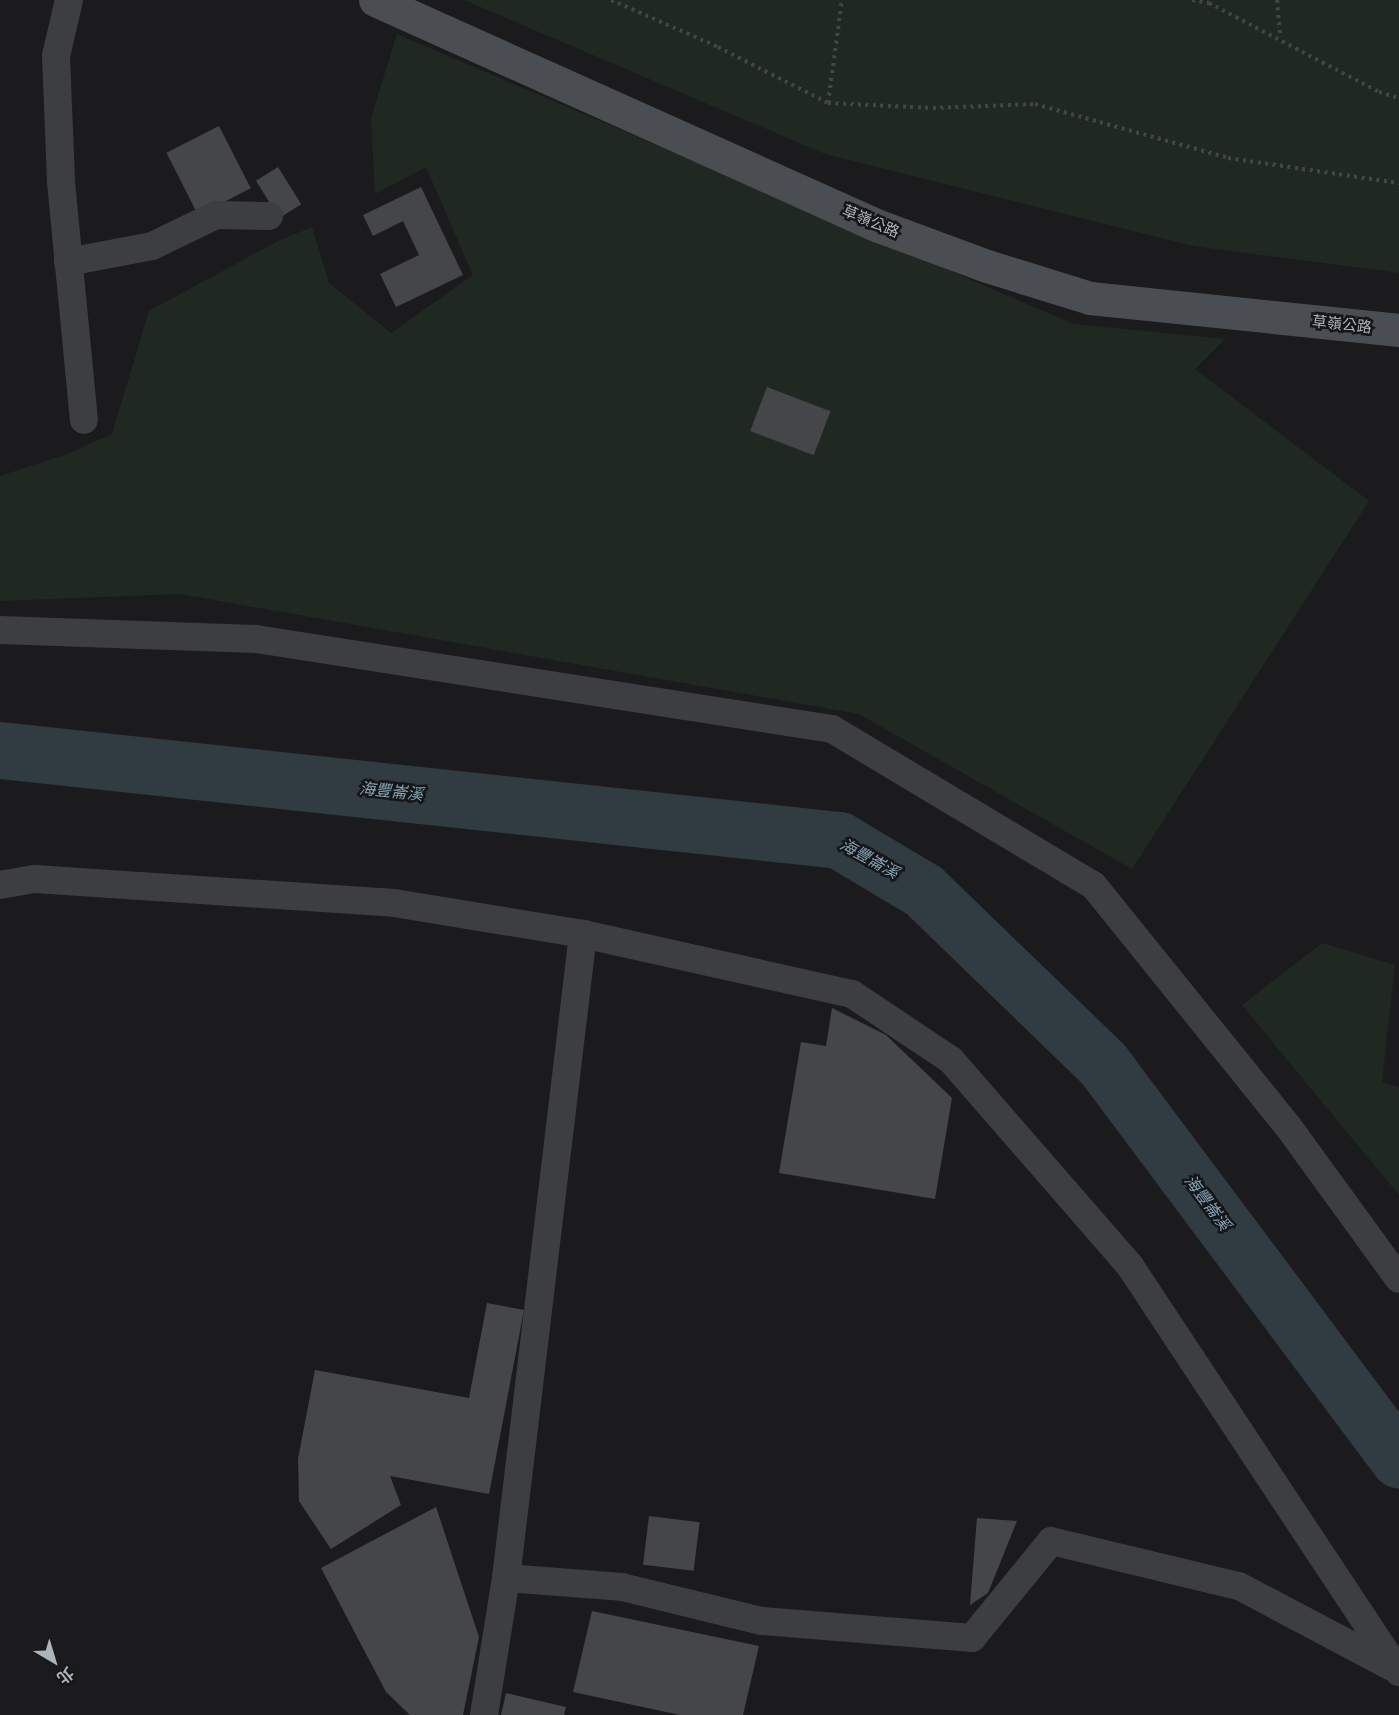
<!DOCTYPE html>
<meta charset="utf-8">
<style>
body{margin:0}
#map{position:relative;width:1399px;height:1715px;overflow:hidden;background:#1b1b1d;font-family:Arial,"Noto Sans TC",sans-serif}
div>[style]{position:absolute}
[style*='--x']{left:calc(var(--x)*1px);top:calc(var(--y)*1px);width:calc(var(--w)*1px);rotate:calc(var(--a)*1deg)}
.green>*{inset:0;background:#202921}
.river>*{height:57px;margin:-28.5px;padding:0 28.5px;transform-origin:28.5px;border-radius:28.5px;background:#303c42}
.building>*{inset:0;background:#45464a;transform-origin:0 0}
.path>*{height:4px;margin-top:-2px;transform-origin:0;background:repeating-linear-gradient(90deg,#424549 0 3px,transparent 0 7.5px)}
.minor>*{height:28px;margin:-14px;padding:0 14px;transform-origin:14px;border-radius:14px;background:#3c3e42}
.secondary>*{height:33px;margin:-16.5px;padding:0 16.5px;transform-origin:16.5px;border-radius:16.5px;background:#4a4d52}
span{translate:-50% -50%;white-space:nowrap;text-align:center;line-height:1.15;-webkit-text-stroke:5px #161618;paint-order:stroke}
.street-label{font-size:15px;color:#adb4bd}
.water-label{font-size:16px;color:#85a5b8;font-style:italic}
.north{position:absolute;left:24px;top:1631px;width:60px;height:60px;-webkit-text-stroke:4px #161618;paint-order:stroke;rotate:142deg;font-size:16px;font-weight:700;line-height:24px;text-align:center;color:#adb4bd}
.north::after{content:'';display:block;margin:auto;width:21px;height:27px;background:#adb4bd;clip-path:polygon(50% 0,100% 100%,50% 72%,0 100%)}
</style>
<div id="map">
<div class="green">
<div style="clip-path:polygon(464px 0,1399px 0,1399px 273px,1193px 246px,825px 154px)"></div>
<div style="clip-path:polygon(397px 34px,1074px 324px,1225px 339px,1195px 369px,1369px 501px,1132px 869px,859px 714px,180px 594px,0 601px,0 476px,67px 454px,112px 434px,149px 311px,278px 241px,312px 227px,329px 283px,391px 333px,473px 275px,426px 167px,375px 194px,371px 118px)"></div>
<div style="clip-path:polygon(1322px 943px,1395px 965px,1382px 1082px,1399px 1087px,1399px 1195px,1242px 1005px)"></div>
</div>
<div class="river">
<div style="--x:0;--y:750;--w:844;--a:6.12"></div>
<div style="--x:839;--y:840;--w:98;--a:30.8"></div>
<div style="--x:923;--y:890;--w:250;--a:44"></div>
<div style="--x:1103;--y:1064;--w:494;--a:53.2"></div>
</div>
<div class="building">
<div style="left:219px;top:126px;width:70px;height:59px;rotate:63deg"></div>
<div style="left:278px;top:167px;width:44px;height:26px;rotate:58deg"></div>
<div style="clip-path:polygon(421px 187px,463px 275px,396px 307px,380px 274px,419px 255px,403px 221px,373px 236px,363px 215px)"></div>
<div style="left:767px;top:387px;width:68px;height:47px;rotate:21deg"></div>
<div style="clip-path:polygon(832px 1008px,886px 1035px,952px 1098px,935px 1199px,779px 1173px,801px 1042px,826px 1046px)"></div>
<div style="clip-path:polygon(487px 1303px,524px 1310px,489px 1494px,390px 1476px,401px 1505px,331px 1549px,299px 1501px,298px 1459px,315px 1370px,469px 1398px)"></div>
<div style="clip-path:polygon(436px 1507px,479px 1637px,463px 1715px,410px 1715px,386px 1692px,321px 1568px)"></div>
<div style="left:649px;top:1516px;width:51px;height:49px;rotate:7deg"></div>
<div style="clip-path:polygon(977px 1518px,1017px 1521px,988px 1593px,970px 1605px)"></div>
<div style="clip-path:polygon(592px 1611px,759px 1646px,743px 1715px,680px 1715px,573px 1692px)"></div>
<div style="clip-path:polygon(506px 1693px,566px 1707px,564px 1715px,501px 1715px)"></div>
</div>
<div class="path">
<div style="--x:611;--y:0;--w:117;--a:23.7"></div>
<div style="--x:718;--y:47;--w:123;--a:27"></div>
<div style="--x:828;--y:103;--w:105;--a:2.7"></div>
<div style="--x:933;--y:108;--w:102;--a:-2.2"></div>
<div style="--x:1035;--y:104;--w:200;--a:15.6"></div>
<div style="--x:1228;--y:158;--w:173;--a:8.3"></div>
<div style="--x:1192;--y:0;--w:17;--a:10"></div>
<div style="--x:1209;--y:3;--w:192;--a:27.6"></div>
<div style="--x:1379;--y:92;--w:21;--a:17"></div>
<div style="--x:1277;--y:0;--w:37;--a:85"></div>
<div style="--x:828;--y:103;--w:104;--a:-82.3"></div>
</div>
<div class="minor">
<div style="--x:69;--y:0;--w:57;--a:103.1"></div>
<div style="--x:56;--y:56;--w:126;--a:87.7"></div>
<div style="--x:61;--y:182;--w:239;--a:84.5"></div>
<div style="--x:68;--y:262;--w:86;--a:-10.8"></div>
<div style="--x:152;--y:246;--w:71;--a:-25.8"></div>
<div style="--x:216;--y:215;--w:53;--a:1.1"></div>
<div style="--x:0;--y:630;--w:256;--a:2"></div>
<div style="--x:256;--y:639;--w:583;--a:8.88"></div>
<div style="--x:832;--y:729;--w:305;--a:30.9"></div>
<div style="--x:1094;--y:886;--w:307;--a:51.1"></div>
<div style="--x:1287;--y:1125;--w:190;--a:54"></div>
<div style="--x:0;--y:885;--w:36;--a:-10"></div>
<div style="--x:35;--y:879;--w:360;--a:3.8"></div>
<div style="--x:394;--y:903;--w:192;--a:9.3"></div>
<div style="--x:583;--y:934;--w:276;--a:12.6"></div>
<div style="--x:852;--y:994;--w:119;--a:33.7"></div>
<div style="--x:951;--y:1060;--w:273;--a:49"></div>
<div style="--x:1130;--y:1266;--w:487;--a:56.5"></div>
<div style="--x:506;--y:1578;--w:116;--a:4.4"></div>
<div style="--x:622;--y:1587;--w:144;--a:13.7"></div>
<div style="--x:762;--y:1621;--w:211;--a:4.6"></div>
<div style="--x:972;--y:1638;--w:125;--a:-50.8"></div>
<div style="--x:1051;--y:1541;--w:193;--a:13.5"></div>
<div style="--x:1239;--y:1586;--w:178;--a:27.9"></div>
<div style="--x:484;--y:1715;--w:139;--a:-80.9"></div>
<div style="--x:506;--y:1578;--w:649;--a:-83.18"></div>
</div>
<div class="secondary">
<div style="--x:375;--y:0;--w:549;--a:24.18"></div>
<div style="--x:876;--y:225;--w:118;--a:20.3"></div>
<div style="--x:987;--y:266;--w:108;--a:17.3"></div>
<div style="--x:1090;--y:298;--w:311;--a:5.9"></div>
</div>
<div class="street-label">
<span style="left:871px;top:221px;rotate:23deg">草嶺公路</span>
<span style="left:1342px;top:324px;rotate:6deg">草嶺公路</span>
</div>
<div class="water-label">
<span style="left:391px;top:792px;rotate:6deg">海豐崙溪</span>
<span style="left:869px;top:859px;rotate:29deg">海豐崙溪</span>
<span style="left:1207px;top:1203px;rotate:53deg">海豐崙溪</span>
</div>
<div class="north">北</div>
</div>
